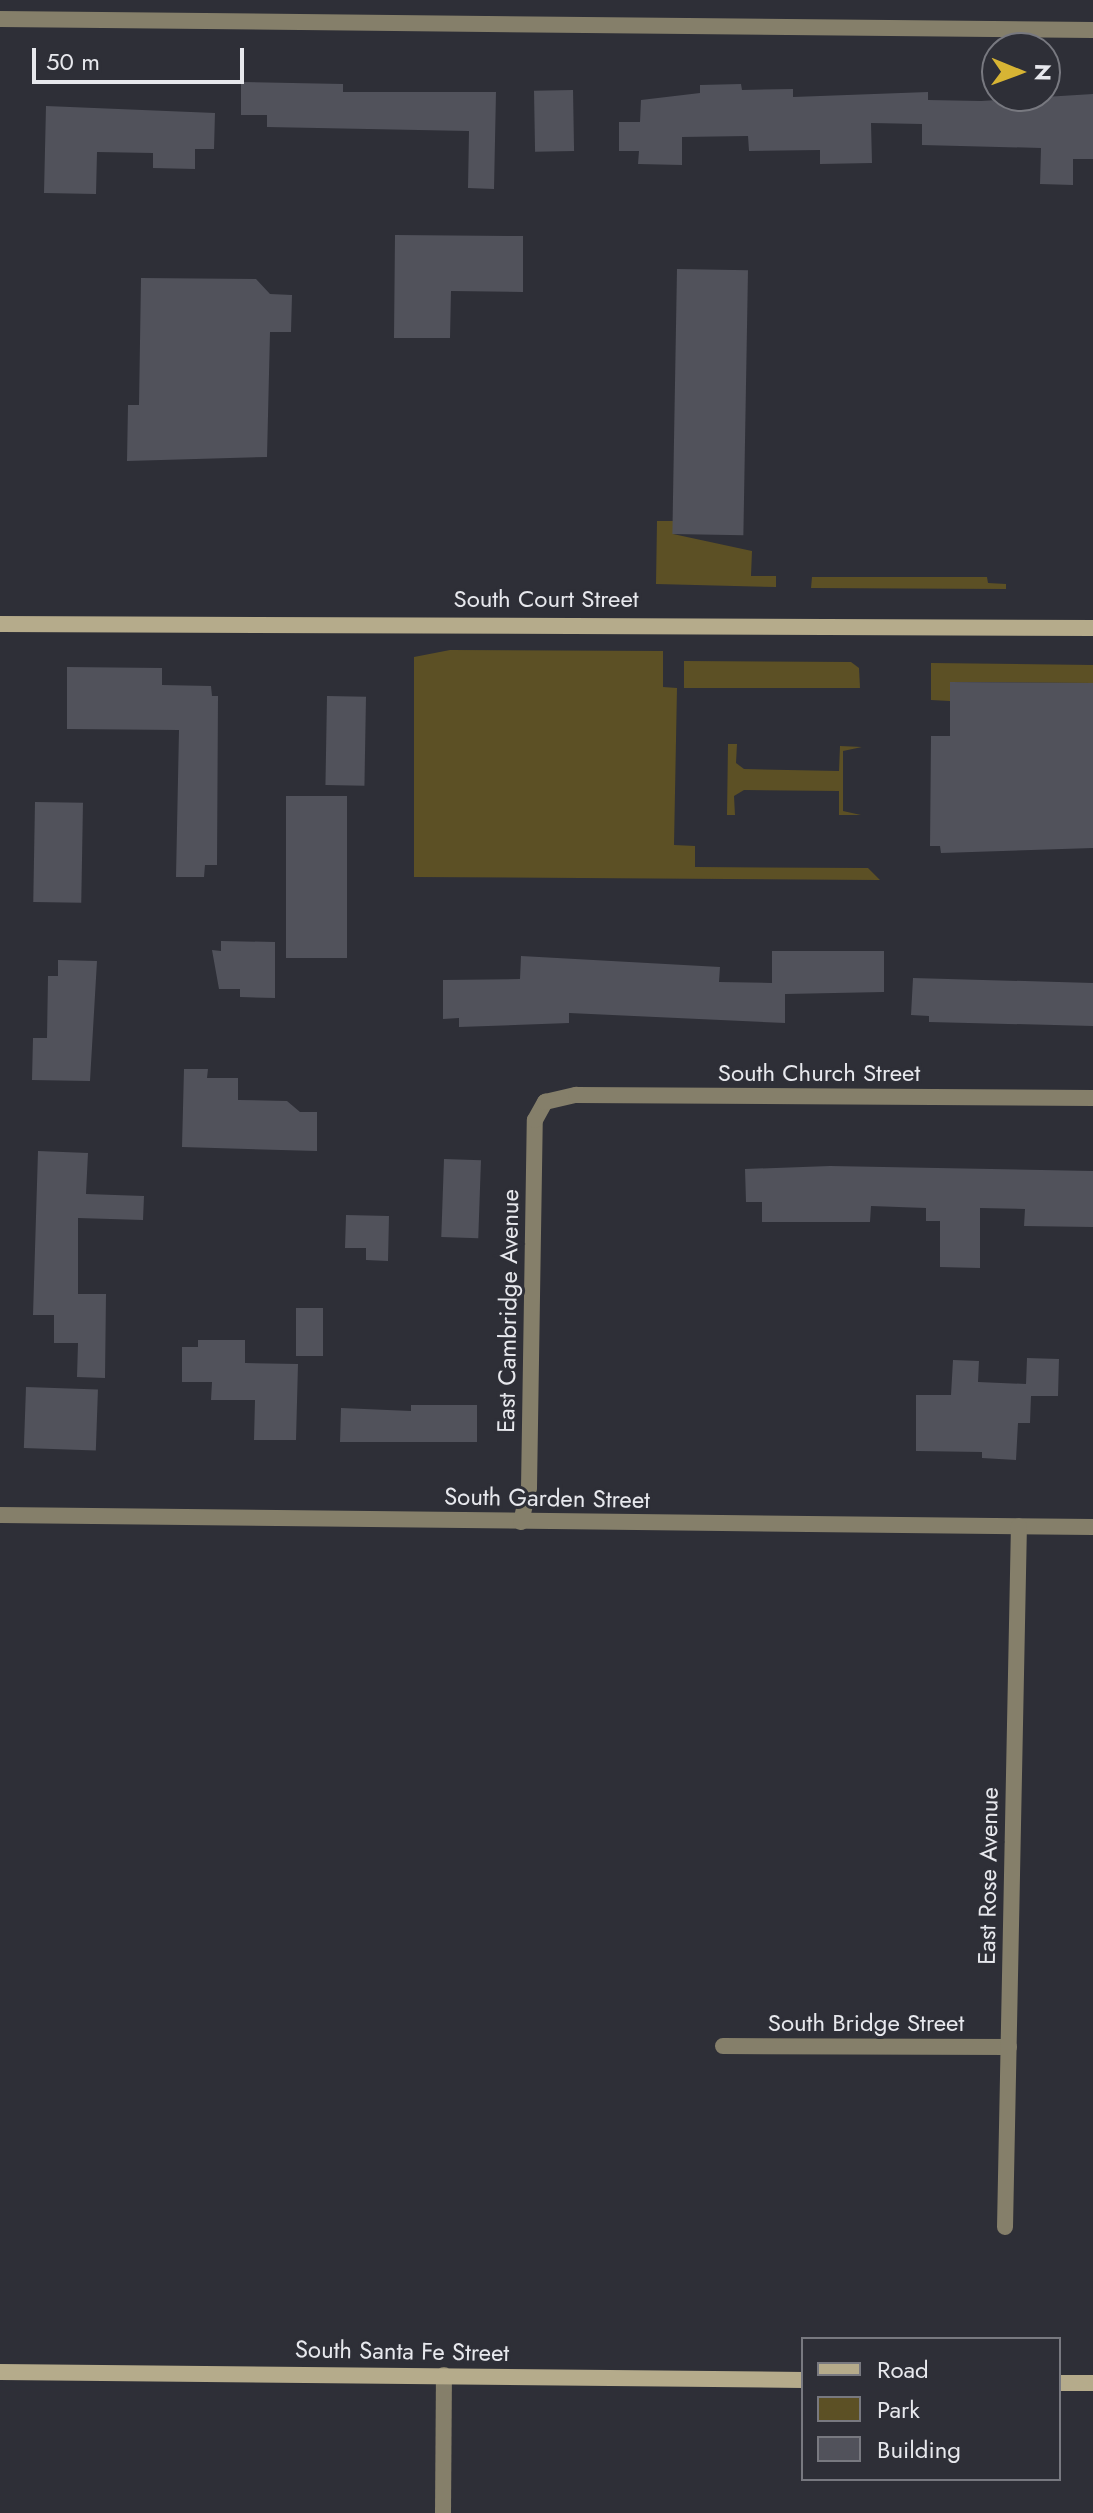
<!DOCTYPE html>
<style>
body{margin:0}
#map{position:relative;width:1093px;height:2513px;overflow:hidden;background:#2e2f37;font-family:Jost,sans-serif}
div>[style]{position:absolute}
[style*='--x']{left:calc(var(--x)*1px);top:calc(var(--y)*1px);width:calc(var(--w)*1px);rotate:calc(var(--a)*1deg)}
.green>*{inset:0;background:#5c5025}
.building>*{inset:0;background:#51525b;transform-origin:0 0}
.street>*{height:16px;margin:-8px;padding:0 8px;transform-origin:8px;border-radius:8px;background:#857f6a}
.secondary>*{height:16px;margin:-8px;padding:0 8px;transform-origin:8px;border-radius:8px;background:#b5ab8b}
span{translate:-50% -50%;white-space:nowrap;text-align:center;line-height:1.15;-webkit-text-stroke:6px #2e2f37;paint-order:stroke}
.street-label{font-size:24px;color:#e7e8ed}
.legend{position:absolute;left:801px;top:2337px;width:260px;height:144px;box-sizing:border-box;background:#2e2f37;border:2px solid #787980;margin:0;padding:10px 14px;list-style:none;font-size:24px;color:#e7e8ed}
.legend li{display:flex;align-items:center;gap:16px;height:40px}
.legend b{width:40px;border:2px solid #787980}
.north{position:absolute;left:981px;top:32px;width:80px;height:80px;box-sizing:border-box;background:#2e2f37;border:2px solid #787980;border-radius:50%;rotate:91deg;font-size:22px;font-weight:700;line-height:32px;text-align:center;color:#e7e8ed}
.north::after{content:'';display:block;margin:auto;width:28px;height:36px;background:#d7b434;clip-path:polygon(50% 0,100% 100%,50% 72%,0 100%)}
.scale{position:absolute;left:32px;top:48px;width:212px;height:36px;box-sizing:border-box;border:4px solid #e7e8ed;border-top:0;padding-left:10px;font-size:24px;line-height:28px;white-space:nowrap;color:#e7e8ed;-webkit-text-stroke:6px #2e2f37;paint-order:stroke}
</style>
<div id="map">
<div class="green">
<div style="clip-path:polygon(657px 521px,673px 521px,673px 534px,752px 551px,751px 576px,776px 576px,776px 587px,656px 584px)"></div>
<div style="clip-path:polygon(812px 577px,987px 577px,988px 583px,1006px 584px,1006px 589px,811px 588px)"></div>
<div style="clip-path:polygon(450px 650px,663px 651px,663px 687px,677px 688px,674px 845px,695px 846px,695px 867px,868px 868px,880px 880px,414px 877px,414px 657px)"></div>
<div style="clip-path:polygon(684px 661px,851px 662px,859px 668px,860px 688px,684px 688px)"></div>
<div style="clip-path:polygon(931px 663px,1093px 665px,1093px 683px,951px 682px,950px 701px,931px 700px)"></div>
<div style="clip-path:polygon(728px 744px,737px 744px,736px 763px,744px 769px,839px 771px,840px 746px,862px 747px,843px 751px,843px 811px,861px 815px,839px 815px,839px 791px,744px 790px,734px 796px,735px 815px,727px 815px)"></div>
</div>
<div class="building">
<div style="clip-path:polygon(241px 82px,343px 84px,343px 92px,496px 92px,494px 189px,468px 188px,469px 131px,267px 127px,267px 115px,241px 115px)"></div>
<div style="clip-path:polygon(741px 84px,742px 90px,793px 89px,793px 97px,928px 92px,928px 100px,981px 101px,1093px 94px,1093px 159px,1073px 159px,1073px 185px,1040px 184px,1041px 148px,922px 145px,922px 124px,871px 123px,872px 163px,820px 164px,820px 150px,749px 151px,748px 136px,682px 137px,682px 165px,638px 164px,639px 151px,619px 151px,619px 122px,640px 122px,641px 100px,700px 93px,700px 85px)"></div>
<div style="left:573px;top:90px;width:61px;height:39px;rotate:89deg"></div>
<div style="clip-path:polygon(46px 106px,215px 113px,214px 149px,195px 149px,195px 169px,153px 168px,153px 153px,97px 152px,96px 194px,44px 193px)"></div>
<div style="clip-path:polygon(395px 235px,523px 236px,523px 292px,451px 291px,450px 338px,394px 338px)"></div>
<div style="left:677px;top:269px;width:71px;height:265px;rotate:1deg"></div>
<div style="clip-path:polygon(141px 278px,256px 279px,270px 294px,292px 295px,291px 332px,270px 332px,267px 457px,127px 461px,128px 405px,139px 405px)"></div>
<div style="clip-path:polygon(67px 667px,162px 668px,162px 685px,211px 686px,212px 696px,218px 696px,217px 865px,205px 865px,204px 877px,176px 877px,179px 730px,67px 729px)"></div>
<div style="clip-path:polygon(950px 682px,1093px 683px,1093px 848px,941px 853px,940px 846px,930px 846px,931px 736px,950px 736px)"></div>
<div style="left:327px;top:696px;width:39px;height:89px;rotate:1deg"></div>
<div style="left:286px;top:796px;width:61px;height:162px"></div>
<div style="left:35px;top:802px;width:48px;height:100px;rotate:1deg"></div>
<div style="clip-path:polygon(221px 941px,275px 942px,275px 998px,240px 997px,240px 989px,219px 989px,212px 950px,221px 951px)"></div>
<div style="clip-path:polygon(772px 951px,884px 951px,884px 992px,785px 994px,785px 1023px,569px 1013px,569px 1023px,459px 1027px,459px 1018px,443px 1019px,443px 980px,520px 979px,521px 956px,720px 967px,719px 982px,772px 983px)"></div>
<div style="clip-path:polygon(58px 960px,97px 961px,90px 1081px,32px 1080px,33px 1038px,47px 1038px,48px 976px,58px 976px)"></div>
<div style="clip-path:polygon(913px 978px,1093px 983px,1093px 1026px,929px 1022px,929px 1016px,911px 1015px)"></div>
<div style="clip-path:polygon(184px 1069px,208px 1069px,207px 1078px,238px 1078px,238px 1100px,287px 1101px,300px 1112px,317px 1112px,317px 1151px,182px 1147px)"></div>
<div style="clip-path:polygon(38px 1151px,88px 1153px,86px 1194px,144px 1196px,143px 1220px,78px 1218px,78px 1294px,106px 1294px,105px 1378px,77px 1377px,78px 1343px,54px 1343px,54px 1315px,33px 1315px)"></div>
<div style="left:444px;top:1159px;width:37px;height:78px;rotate:2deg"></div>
<div style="clip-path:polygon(830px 1166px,1093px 1171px,1093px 1227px,1024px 1226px,1025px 1209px,980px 1208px,980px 1268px,940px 1267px,940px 1221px,926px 1221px,926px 1208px,871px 1206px,870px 1222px,762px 1222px,762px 1202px,746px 1202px,745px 1169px)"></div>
<div style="clip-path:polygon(346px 1215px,389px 1216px,388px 1261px,366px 1260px,366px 1248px,345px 1248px)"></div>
<div style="left:296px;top:1308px;width:27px;height:48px"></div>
<div style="clip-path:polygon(198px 1340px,245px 1340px,245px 1363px,298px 1364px,296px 1440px,254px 1440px,255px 1400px,211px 1400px,212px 1382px,182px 1382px,182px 1347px,198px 1347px)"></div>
<div style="clip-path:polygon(1027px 1358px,1059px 1359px,1058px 1396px,1031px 1396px,1030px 1423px,1018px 1423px,1016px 1460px,982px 1458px,982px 1452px,916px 1451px,916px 1395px,951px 1395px,953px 1360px,979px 1361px,978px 1382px,1026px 1384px)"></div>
<div style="left:26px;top:1387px;width:72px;height:61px;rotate:2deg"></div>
<div style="clip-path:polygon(411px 1405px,477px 1405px,477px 1442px,340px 1442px,341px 1408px,411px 1411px)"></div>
</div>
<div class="street">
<div style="--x:0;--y:19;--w:1093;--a:0.58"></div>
<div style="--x:0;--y:1515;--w:1093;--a:0.63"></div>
<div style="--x:521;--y:1522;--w:35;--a:-77"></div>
<div style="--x:529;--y:1488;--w:368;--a:-89.1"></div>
<div style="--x:535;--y:1120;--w:21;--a:-61"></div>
<div style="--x:545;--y:1102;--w:32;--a:-13"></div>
<div style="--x:576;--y:1095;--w:517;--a:0.33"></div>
<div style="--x:723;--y:2046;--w:286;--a:0.2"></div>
<div style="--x:1005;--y:2227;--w:701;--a:-88.86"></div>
<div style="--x:443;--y:2513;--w:138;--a:-89.6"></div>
</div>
<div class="secondary">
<div style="--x:0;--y:624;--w:1093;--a:0.21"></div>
<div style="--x:0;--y:2372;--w:803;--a:0.57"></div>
<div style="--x:1059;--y:2383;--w:34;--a:0"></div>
</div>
<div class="street-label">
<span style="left:546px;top:599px">South Court Street</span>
<span style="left:819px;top:1073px">South Church Street</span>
<span style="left:508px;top:1311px;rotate:-89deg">East Cambridge Avenue</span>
<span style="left:547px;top:1498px;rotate:1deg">South Garden Street</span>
<span style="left:988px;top:1876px;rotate:-89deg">East Rose Avenue</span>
<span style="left:866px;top:2023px">South Bridge Street</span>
<span style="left:402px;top:2351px;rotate:1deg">South Santa Fe Street</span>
</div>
<ul class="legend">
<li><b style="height:10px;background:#b5ab8b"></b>Road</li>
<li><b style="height:22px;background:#5c5025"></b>Park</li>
<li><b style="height:22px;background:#51525b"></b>Building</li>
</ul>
<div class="north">N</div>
<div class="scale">50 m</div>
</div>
